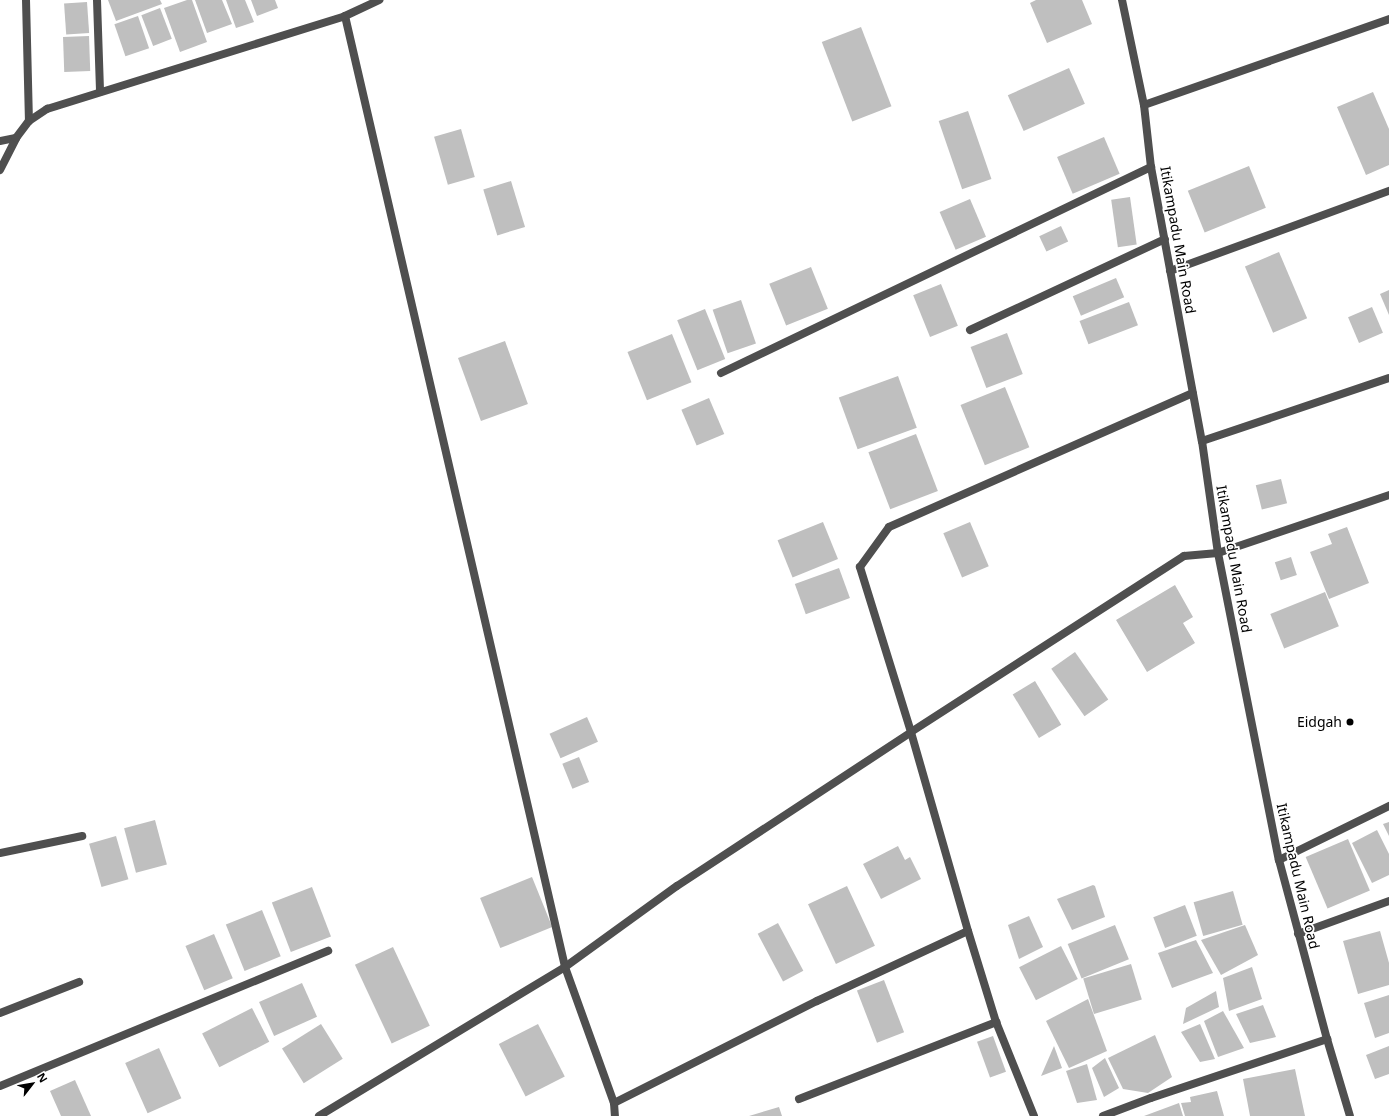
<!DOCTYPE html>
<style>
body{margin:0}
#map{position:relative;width:1389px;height:1116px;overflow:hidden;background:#fff;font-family:"Noto Sans",sans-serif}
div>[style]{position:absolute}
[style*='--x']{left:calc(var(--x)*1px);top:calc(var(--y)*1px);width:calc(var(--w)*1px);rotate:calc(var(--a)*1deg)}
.building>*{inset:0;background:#bfbfbf;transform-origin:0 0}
.service>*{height:8px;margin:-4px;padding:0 4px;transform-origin:4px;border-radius:4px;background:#4f4f4f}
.minor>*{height:8px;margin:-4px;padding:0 4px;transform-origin:4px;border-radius:4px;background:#4f4f4f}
.tertiary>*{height:8px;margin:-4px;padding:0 4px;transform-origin:4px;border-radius:4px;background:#4f4f4f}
.dots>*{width:11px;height:11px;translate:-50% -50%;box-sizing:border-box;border:2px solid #fff;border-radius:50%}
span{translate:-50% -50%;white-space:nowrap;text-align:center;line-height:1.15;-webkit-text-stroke:3.5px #fff;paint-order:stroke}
.street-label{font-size:14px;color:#000}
.poi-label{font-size:14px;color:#000}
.right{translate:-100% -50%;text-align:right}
.north{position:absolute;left:12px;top:1064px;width:40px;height:40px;-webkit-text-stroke:3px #fff;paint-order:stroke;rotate:59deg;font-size:11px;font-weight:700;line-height:16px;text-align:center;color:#000}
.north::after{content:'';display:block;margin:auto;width:14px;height:18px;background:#000;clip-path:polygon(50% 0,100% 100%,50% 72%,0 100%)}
</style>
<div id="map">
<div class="building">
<div style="clip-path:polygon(108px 0,160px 0,162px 4px,116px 21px)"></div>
<div style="clip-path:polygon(187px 0,192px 0,207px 42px,180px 52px,164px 8px)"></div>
<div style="clip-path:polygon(195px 0,222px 0,232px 24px,207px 33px)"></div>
<div style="clip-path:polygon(226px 0,245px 0,254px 22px,236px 28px)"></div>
<div style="clip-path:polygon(251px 0,275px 0,278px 8px,257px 16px)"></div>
<div style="clip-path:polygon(1036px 0,1082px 0,1092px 24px,1047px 43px,1030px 3px)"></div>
<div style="left:87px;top:2px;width:31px;height:23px;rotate:86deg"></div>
<div style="left:160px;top:8px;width:33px;height:20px;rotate:69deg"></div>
<div style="left:138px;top:16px;width:34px;height:25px;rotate:71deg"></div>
<div style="left:861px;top:27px;width:85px;height:42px;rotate:69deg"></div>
<div style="left:89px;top:36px;width:35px;height:26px;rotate:88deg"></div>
<div style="left:1069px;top:68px;width:39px;height:67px;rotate:66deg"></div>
<div style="clip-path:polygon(1373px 92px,1389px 129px,1389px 165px,1366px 175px,1337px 107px)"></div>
<div style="left:968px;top:111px;width:72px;height:31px;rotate:71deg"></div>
<div style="left:461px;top:129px;width:50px;height:28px;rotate:74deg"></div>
<div style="left:1104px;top:137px;width:40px;height:51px;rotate:67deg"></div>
<div style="left:1249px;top:166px;width:45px;height:66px;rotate:68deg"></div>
<div style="left:511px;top:181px;width:48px;height:29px;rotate:73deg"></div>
<div style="left:1130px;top:197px;width:48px;height:19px;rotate:82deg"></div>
<div style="left:970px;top:199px;width:41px;height:33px;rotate:67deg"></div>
<div style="left:1061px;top:226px;width:17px;height:24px;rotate:65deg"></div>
<div style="left:1279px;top:252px;width:72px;height:37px;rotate:67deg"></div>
<div style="left:811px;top:267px;width:45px;height:45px;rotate:68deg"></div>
<div style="left:1116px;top:278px;width:21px;height:47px;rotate:67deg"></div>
<div style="left:941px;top:284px;width:45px;height:30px;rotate:68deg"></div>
<div style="clip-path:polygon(1389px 290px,1389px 315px,1380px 294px)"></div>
<div style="left:741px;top:300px;width:46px;height:30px;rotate:71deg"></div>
<div style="left:1129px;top:302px;width:25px;height:53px;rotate:69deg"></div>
<div style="left:1372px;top:307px;width:28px;height:26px;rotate:67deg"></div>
<div style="left:705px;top:309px;width:54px;height:30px;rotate:68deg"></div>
<div style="left:1007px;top:333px;width:44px;height:39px;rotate:69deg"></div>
<div style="left:672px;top:334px;width:52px;height:48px;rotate:68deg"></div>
<div style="left:505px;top:341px;width:67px;height:50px;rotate:70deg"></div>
<div style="left:898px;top:376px;width:55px;height:63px;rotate:70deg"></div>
<div style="left:1005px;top:387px;width:65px;height:48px;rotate:68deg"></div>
<div style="left:709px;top:398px;width:39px;height:30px;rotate:67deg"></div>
<div style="left:916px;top:434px;width:61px;height:51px;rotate:69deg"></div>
<div style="left:1281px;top:479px;width:25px;height:26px;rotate:76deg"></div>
<div style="left:823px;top:522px;width:40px;height:49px;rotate:68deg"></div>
<div style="left:970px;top:522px;width:48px;height:29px;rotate:67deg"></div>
<div style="clip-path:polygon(1347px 527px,1369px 583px,1329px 599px,1310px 552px,1332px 544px,1328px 534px)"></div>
<div style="left:1291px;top:557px;width:19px;height:17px;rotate:72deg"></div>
<div style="left:839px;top:568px;width:32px;height:47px;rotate:70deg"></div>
<div style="clip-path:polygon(1175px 585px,1193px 617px,1183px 623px,1195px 643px,1147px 672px,1116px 620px)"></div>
<div style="left:1325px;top:592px;width:37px;height:59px;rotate:68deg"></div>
<div style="left:1075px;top:652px;width:58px;height:29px;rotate:55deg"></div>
<div style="left:1035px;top:681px;width:51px;height:26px;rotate:59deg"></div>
<div style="left:587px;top:717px;width:27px;height:41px;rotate:66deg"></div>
<div style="left:579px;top:757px;width:27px;height:18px;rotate:68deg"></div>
<div style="left:155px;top:820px;width:46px;height:32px;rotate:75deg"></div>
<div style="clip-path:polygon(1389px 822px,1389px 836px,1383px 824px)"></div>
<div style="clip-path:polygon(1377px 830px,1389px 854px,1389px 875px,1372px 883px,1352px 843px)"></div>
<div style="left:116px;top:836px;width:45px;height:28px;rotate:74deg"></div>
<div style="left:1348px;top:839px;width:56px;height:46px;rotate:67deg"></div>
<div style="clip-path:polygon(898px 846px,905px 860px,910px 857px,921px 879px,881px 899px,863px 864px)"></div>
<div style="left:532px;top:877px;width:54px;height:56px;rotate:68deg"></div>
<div style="clip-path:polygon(1093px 885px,1095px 886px,1105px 917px,1072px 930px,1057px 899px)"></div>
<div style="left:847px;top:886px;width:66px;height:43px;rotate:65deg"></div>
<div style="left:312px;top:887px;width:53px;height:43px;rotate:69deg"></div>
<div style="left:1233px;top:891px;width:35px;height:41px;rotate:74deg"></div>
<div style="left:1185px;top:905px;width:33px;height:34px;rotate:69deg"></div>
<div style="left:262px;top:910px;width:50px;height:39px;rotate:68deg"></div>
<div style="clip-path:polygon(1029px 916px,1043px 947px,1019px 959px,1008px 925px)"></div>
<div style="left:778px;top:923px;width:54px;height:23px;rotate:62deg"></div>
<div style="left:1115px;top:925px;width:37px;height:51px;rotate:68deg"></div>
<div style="clip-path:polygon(1245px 925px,1258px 955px,1221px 975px,1201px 940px)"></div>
<div style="clip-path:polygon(1380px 931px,1389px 963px,1389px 985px,1358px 994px,1343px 941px)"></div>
<div style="left:214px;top:934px;width:48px;height:31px;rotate:67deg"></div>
<div style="clip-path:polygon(1196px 940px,1213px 973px,1172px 988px,1158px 953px)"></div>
<div style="left:1061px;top:946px;width:37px;height:47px;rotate:63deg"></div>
<div style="left:393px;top:947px;width:87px;height:42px;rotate:65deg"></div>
<div style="left:1131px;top:964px;width:37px;height:50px;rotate:73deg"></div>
<div style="clip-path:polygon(1252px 967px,1262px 999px,1229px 1011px,1223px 978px)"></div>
<div style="left:884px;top:980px;width:56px;height:29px;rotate:69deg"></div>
<div style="left:302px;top:983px;width:37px;height:47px;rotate:66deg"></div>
<div style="clip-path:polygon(1216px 991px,1219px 1007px,1183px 1024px,1186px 1008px)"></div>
<div style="clip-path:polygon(1389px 995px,1389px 1033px,1375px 1038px,1364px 1003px)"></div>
<div style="clip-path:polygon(1088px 999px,1107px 1051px,1069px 1068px,1046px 1021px)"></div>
<div style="clip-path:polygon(1263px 1005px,1276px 1037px,1250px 1043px,1236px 1014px)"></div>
<div style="left:252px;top:1008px;width:38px;height:56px;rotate:63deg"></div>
<div style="clip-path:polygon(1223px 1011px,1244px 1048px,1218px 1057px,1204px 1021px)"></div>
<div style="left:321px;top:1024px;width:41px;height:46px;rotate:58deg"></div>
<div style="left:538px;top:1024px;width:59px;height:44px;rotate:63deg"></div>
<div style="clip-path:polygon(1200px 1024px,1215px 1059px,1200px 1062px,1181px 1032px)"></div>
<div style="clip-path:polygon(1155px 1035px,1172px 1077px,1148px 1093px,1123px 1089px,1108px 1058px)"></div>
<div style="left:993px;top:1036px;width:38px;height:17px;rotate:70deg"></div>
<div style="clip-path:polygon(1054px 1046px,1062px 1068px,1041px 1076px)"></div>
<div style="clip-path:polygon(1389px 1046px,1389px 1074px,1375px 1079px,1366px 1055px)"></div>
<div style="left:159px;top:1048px;width:55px;height:37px;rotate:66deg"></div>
<div style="clip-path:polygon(1105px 1058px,1119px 1088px,1104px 1097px,1092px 1068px)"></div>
<div style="clip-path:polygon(1087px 1064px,1097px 1100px,1077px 1103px,1066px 1071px)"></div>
<div style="clip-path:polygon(1295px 1069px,1305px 1116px,1250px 1116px,1243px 1079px)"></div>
<div style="clip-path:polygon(75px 1080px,91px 1116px,61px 1116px,50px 1091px)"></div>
<div style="clip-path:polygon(1217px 1091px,1224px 1116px,1196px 1116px,1194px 1110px,1196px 1116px,1185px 1116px,1181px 1103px,1191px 1102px,1190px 1097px)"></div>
<div style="clip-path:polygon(1179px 1103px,1183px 1116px,1144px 1116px)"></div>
<div style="clip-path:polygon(779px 1107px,782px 1116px,749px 1116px)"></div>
</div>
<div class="service">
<div style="--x:0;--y:141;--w:16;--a:-11"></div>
<div style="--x:1218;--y:553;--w:181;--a:-18.7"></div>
</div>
<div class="minor">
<div style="--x:26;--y:0;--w:121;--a:88.6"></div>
<div style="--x:97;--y:0;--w:92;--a:88.1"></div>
<div style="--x:345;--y:16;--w:976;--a:76.97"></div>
<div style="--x:565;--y:967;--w:145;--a:70.2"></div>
<div style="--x:614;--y:1103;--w:13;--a:86"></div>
<div style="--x:1144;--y:105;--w:260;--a:-19.3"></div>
<div style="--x:0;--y:170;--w:36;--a:-63"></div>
<div style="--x:16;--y:138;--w:21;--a:-53"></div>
<div style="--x:29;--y:121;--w:22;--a:-34"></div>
<div style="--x:47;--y:109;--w:312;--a:-17.3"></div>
<div style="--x:345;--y:16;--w:38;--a:-25"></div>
<div style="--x:1170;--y:271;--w:233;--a:-20.1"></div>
<div style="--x:970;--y:330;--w:215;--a:-25"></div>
<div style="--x:721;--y:373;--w:477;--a:-25.6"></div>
<div style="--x:1202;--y:441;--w:197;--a:-18.6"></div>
<div style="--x:0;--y:853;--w:84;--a:-11.7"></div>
<div style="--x:1279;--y:860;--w:123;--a:-26.1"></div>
<div style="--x:1298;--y:934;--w:97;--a:-19.9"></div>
<div style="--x:0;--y:1013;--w:85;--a:-21.4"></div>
<div style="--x:0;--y:1086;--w:355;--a:-22.4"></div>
<div style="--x:799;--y:1099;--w:212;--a:-21.3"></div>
<div style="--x:614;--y:1103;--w:227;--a:-26.7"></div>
<div style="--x:817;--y:1001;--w:166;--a:-24.9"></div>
<div style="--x:319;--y:1116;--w:288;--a:-31.2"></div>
<div style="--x:565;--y:967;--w:138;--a:-35.9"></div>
<div style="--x:677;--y:886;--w:280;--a:-33.3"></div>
<div style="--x:911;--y:732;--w:325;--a:-32.8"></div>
<div style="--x:1184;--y:556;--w:34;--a:-5"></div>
<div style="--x:1034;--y:1116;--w:101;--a:-112"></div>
<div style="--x:996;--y:1022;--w:95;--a:-107.1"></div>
<div style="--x:968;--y:931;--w:207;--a:-106"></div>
<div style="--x:911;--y:732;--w:173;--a:-107.2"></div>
<div style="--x:860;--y:567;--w:49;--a:-54.1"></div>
<div style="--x:889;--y:527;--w:332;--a:-23.8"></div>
<div style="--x:1103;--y:1116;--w:51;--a:-20.6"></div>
<div style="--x:1151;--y:1098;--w:186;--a:-18.5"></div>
</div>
<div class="tertiary">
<div style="--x:1122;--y:0;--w:107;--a:78.2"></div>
<div style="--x:1144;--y:105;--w:62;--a:83.6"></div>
<div style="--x:1151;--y:167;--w:279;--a:79.5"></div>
<div style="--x:1202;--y:441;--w:113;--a:81.9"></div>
<div style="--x:1218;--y:553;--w:313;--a:78.8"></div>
<div style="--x:1279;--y:860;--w:185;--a:75"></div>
<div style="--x:1327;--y:1039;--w:80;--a:73.4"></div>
</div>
<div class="dots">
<div style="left:1350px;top:722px;background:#000"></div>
</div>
<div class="street-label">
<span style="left:1178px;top:240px;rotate:80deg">Itikampadu Main Road</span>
<span style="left:1234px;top:559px;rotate:80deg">Itikampadu Main Road</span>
<span style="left:1298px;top:876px;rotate:77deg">Itikampadu Main Road</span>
</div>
<div class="poi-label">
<span class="right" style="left:1342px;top:722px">Eidgah</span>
</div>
<div class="north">N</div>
</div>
